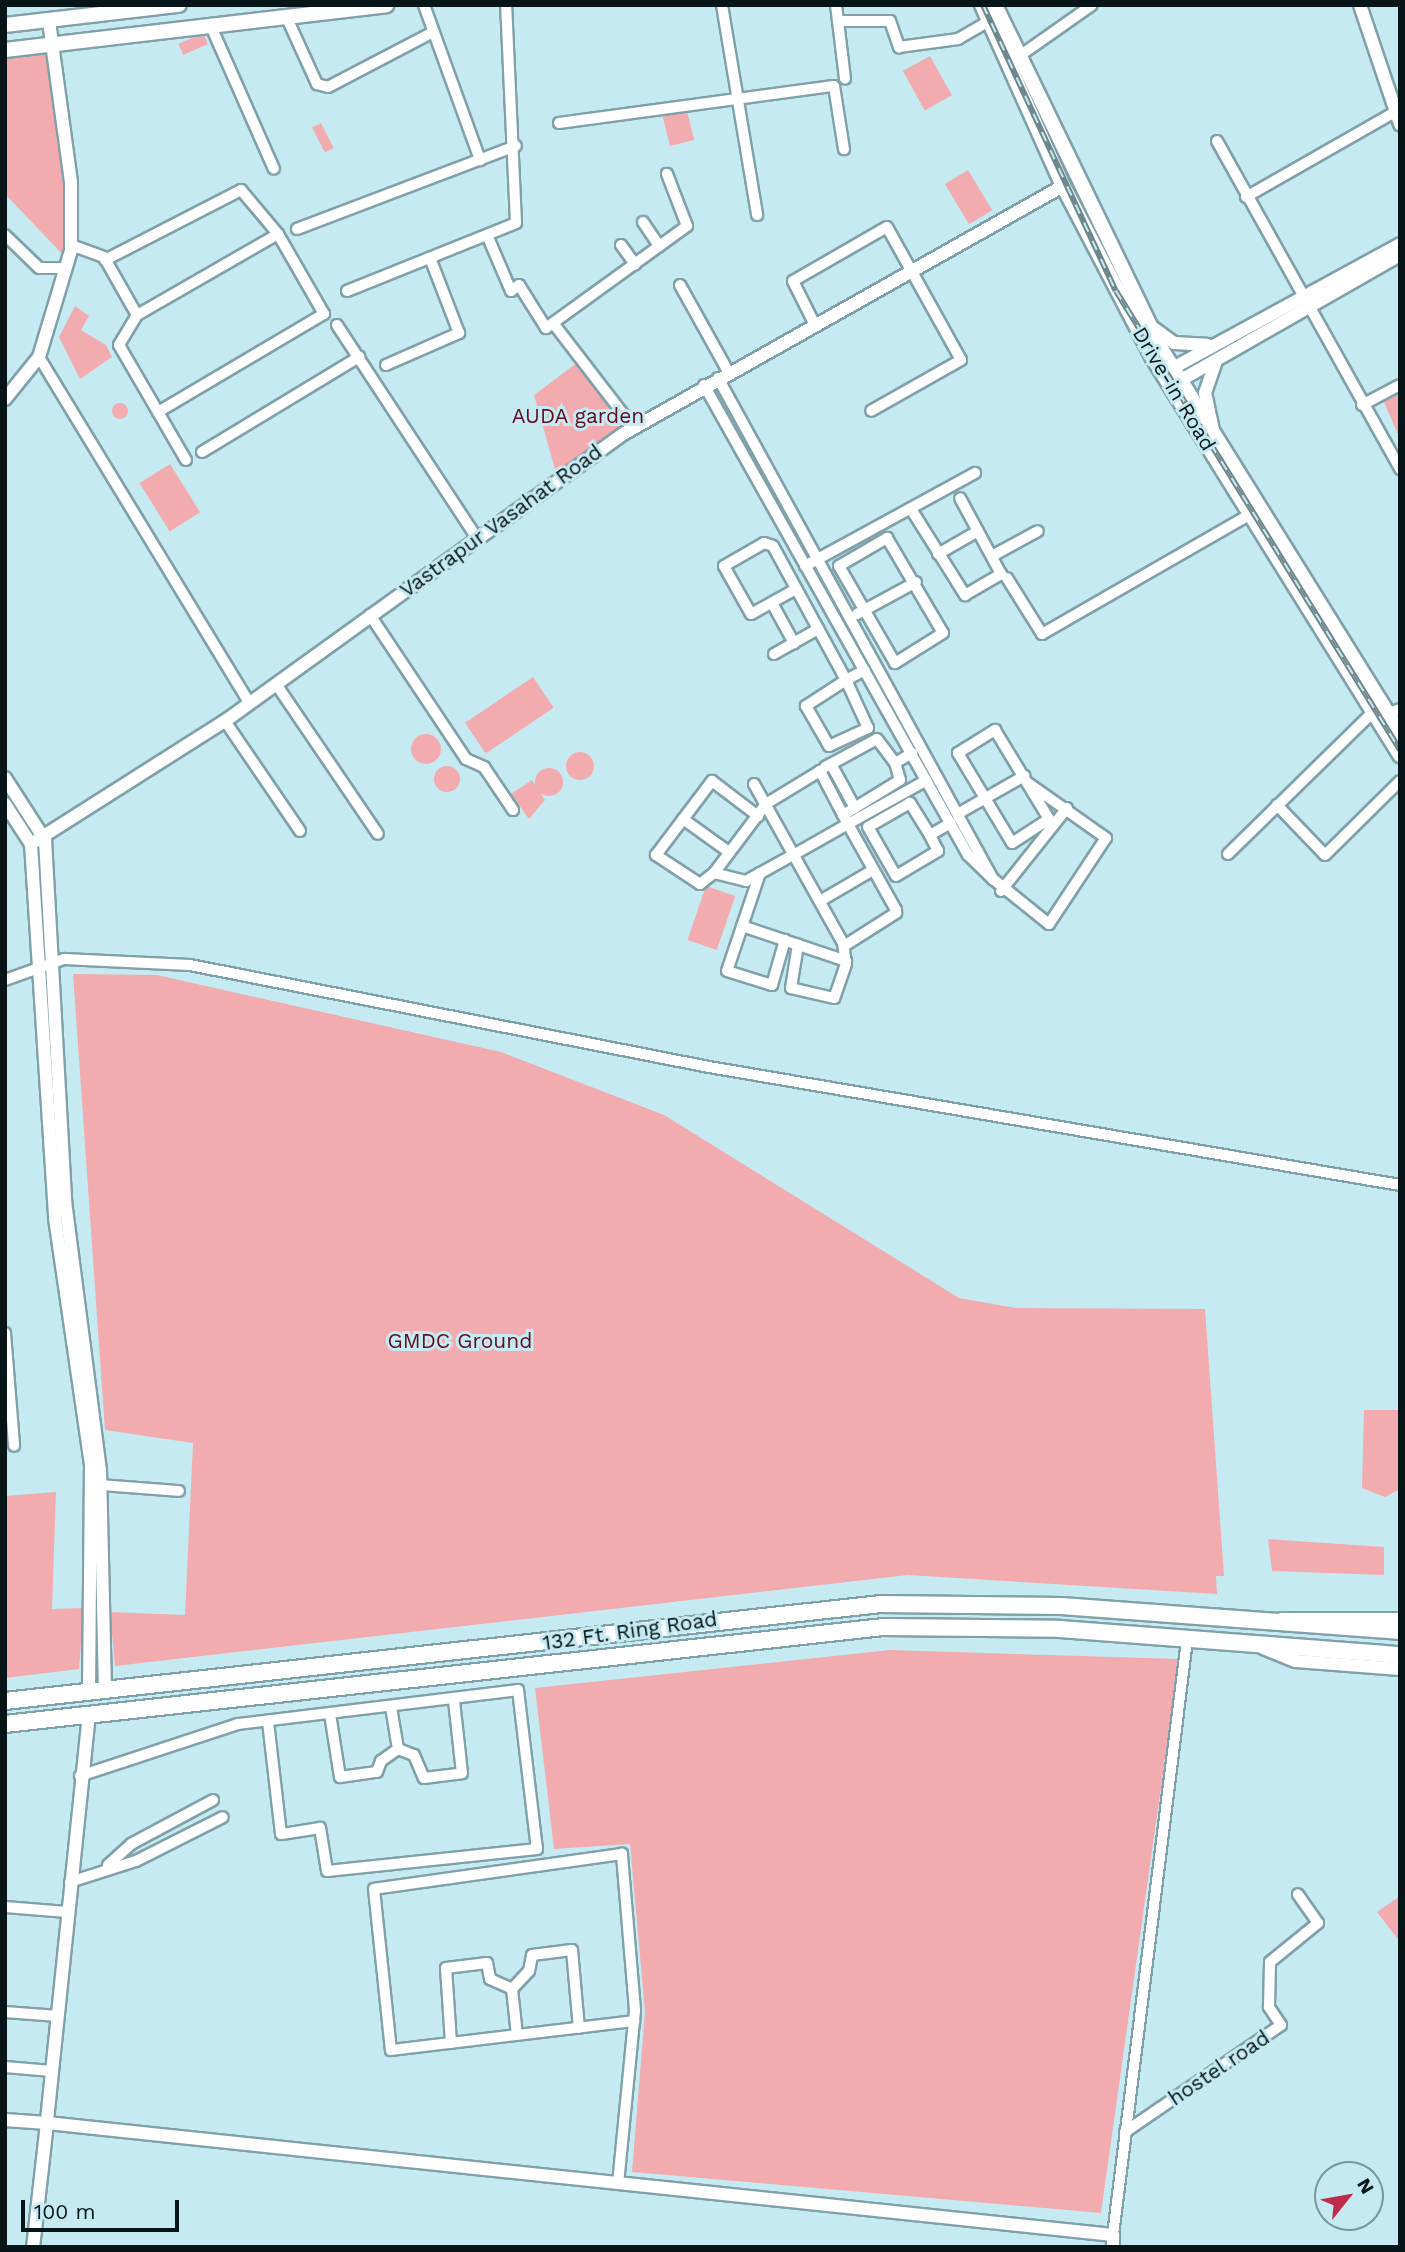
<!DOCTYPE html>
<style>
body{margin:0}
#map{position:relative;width:1405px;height:2252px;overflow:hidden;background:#c6eaf2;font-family:"Work Sans",sans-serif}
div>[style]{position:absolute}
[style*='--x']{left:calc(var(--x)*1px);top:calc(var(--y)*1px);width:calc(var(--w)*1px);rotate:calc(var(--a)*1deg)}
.green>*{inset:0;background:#f2acb0;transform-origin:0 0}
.round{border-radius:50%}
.roads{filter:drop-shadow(2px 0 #80a1a9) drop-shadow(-2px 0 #80a1a9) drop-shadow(0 2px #80a1a9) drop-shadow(0 -2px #80a1a9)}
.minor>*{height:10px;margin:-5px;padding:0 5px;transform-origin:5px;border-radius:5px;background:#fff}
.tertiary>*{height:12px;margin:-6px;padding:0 6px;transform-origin:6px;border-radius:6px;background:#fff}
.secondary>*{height:14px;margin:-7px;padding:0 7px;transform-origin:7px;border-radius:7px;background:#fff}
.primary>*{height:16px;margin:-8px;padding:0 8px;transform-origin:8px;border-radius:8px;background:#fff}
.rail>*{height:6px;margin-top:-3px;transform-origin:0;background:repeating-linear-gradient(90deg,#c6eaf2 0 10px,#6d878c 0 20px);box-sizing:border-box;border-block:2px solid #6d878c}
span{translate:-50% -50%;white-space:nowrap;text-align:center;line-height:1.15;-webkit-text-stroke:6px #c6eaf2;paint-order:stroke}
.street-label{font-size:21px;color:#081518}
.park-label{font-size:21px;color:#620b1f}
.frame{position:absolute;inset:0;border:7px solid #081518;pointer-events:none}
.north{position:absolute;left:1314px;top:2161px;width:70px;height:70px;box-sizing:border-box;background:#c6eaf2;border:2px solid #7a959b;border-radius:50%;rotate:59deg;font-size:19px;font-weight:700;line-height:28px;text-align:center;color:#081518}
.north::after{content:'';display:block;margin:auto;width:24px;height:32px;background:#bd2c48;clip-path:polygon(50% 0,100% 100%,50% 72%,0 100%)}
.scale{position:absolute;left:21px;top:2200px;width:158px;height:32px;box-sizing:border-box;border:4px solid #081518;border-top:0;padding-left:9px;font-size:21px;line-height:24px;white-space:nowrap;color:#081518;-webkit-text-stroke:5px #c6eaf2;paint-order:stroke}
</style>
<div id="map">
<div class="green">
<div style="left:203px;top:33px;width:12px;height:27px;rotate:66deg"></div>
<div style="clip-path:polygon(51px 46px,68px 181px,67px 259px,5px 194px,5px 52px)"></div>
<div style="left:930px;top:56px;width:45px;height:31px;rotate:61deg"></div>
<div style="left:686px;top:107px;width:34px;height:25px;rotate:76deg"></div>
<div style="left:321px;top:123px;width:28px;height:10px;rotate:63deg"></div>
<div style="left:968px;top:170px;width:47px;height:27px;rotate:59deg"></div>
<div style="clip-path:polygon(75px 306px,89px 316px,81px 330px,106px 345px,112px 357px,80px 379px,59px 337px)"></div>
<div style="clip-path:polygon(578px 362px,631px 419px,558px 480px,534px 395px)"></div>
<div style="clip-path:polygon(1400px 393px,1400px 439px,1384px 402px)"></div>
<div class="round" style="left:112px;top:403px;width:16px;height:16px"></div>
<div style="left:170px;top:464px;width:57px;height:36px;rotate:58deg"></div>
<div style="left:533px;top:677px;width:37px;height:82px;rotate:56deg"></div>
<div class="round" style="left:411px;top:734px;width:30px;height:30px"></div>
<div class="round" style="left:566px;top:752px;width:28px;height:28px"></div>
<div class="round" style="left:434px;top:766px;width:26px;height:26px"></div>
<div class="round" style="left:535px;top:768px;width:28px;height:28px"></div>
<div style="clip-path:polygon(532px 780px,545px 800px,529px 819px,511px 794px)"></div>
<div style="left:706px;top:886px;width:31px;height:57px;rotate:19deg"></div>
<div style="clip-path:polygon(73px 974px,157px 975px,501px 1052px,664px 1115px,959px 1298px,1016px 1308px,1205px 1309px,1224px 1576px,1216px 1576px,1217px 1594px,908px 1575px,115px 1666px,110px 1612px,185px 1615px,193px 1443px,105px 1430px)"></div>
<div style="clip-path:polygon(1364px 1410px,1400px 1410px,1400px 1489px,1385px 1497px,1362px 1488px)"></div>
<div style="clip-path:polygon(56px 1492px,52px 1609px,84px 1608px,79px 1669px,5px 1678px,5px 1496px)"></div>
<div style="clip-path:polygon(1268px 1539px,1384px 1547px,1384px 1575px,1272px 1571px)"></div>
<div style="clip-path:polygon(890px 1650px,1179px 1659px,1101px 2213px,632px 2172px,645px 2012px,630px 1844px,554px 1849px,535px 1688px)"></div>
<div style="clip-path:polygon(1400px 1896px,1400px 1942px,1377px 1912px)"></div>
</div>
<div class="roads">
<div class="minor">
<div style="--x:424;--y:5;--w:165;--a:70.1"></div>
<div style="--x:722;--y:5;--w:213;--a:80.5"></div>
<div style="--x:836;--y:5;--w:16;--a:83"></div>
<div style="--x:838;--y:21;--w:52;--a:0"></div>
<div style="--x:890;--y:21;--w:28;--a:71"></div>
<div style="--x:899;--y:47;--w:60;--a:-7.7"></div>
<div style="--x:958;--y:39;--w:36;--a:-30"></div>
<div style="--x:286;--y:16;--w:75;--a:65.5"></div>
<div style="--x:317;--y:84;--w:11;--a:15"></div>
<div style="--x:328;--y:87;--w:119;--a:-27.6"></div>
<div style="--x:838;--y:21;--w:58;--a:83.1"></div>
<div style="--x:210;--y:24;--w:158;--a:66.2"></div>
<div style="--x:1018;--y:57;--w:90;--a:-35.1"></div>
<div style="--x:559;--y:123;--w:277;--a:-7.7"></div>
<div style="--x:834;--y:86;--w:64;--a:81"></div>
<div style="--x:1217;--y:141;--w:376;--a:60.8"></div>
<div style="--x:1246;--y:197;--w:172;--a:-29.7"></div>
<div style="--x:643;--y:222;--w:29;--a:56"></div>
<div style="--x:297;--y:229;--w:234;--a:-20.8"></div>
<div style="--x:5;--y:235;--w:47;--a:44.1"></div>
<div style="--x:39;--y:268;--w:27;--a:0"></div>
<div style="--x:487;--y:235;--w:61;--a:66.8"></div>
<div style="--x:511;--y:291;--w:10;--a:-37"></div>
<div style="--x:519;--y:285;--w:51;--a:57.9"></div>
<div style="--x:546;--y:328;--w:174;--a:-35.9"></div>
<div style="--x:687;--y:226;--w:56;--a:-111"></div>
<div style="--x:71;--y:245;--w:35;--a:20"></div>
<div style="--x:104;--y:257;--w:67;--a:60.4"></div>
<div style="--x:137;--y:315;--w:35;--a:121"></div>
<div style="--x:119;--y:345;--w:133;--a:59.8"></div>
<div style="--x:621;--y:245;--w:24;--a:54"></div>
<div style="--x:105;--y:260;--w:153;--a:-27.2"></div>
<div style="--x:241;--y:190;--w:57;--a:49.9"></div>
<div style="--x:278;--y:234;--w:163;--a:150.1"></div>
<div style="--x:680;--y:285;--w:101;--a:60.9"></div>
<div style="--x:347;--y:291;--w:182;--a:-21.9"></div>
<div style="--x:516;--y:223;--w:218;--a:-92.6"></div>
<div style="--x:553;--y:323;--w:131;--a:52.4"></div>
<div style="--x:337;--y:325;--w:255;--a:56.7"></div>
<div style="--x:815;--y:325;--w:49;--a:-116.6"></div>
<div style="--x:793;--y:281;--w:108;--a:-29.9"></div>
<div style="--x:887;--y:227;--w:152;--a:60.9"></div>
<div style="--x:961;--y:360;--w:103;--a:150.5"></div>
<div style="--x:39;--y:357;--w:404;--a:58.7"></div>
<div style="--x:386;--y:365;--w:80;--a:-23.7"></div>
<div style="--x:459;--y:333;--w:80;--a:-111.1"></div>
<div style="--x:718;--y:378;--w:572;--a:61.24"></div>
<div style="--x:993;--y:879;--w:72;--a:38.8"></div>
<div style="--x:1049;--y:924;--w:103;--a:-56.5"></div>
<div style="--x:1106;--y:838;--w:95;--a:-144.8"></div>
<div style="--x:704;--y:385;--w:539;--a:60.68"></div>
<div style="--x:968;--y:855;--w:35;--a:44"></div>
<div style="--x:1362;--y:405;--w:43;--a:-27.8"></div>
<div style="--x:158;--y:412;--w:193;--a:-30.6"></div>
<div style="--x:324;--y:314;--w:92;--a:-119.9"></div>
<div style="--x:202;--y:452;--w:184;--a:-31.2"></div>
<div style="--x:911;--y:509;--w:102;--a:57.9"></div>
<div style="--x:965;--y:595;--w:42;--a:-30.3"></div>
<div style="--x:1001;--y:574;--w:86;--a:-118.3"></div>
<div style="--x:887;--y:538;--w:110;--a:59.5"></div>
<div style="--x:943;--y:633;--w:57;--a:148"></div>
<div style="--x:895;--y:663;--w:112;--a:-120"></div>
<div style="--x:839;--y:566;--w:56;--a:-30.3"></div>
<div style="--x:938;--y:554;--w:46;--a:-29.9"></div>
<div style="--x:992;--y:556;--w:52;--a:-28.5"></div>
<div style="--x:805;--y:566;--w:194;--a:-28.7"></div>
<div style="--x:1007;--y:578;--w:66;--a:58"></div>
<div style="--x:1042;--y:634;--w:241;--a:-29.9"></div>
<div style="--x:796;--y:589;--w:51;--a:150.9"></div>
<div style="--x:751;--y:614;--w:55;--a:-119.4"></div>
<div style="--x:724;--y:566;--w:46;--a:-29.9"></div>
<div style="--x:764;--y:543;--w:9;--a:18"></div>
<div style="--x:773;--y:546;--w:153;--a:61.4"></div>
<div style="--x:846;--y:680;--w:48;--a:147"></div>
<div style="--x:806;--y:706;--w:46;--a:60.1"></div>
<div style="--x:829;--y:746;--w:43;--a:-24.8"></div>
<div style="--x:868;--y:728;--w:53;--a:-114.6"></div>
<div style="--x:846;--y:680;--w:21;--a:-28"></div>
<div style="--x:772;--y:603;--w:46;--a:61.2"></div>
<div style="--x:857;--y:614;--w:67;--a:-28.5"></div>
<div style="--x:370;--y:615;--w:173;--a:56.3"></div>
<div style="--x:466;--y:759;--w:20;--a:24"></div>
<div style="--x:484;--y:767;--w:52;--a:56"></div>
<div style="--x:774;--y:654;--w:51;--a:-29.6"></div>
<div style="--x:276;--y:684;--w:181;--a:55.8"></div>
<div style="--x:1388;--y:713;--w:13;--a:-18"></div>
<div style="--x:225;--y:721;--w:133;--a:55.7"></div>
<div style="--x:995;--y:730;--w:104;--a:58.8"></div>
<div style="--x:1049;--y:819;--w:44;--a:147"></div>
<div style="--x:1012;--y:843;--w:105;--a:-121"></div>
<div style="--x:958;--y:753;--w:44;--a:-31.9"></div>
<div style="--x:831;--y:764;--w:52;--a:-28.5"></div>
<div style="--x:877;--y:739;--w:30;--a:53"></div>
<div style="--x:825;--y:767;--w:7;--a:-27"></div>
<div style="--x:831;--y:764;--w:50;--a:61.4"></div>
<div style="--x:754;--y:784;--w:182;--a:60.8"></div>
<div style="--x:843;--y:943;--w:21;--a:82"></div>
<div style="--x:846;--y:964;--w:36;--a:109"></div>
<div style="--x:834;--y:998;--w:44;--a:-166.9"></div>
<div style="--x:791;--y:988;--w:44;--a:-80.8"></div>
<div style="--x:1277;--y:805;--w:69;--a:46.2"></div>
<div style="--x:1325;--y:855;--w:105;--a:-44.6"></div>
<div style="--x:961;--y:812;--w:73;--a:-29.7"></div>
<div style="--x:843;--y:815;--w:67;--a:-31.6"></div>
<div style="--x:900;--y:780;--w:18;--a:-106"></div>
<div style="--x:895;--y:763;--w:20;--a:-30"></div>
<div style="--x:683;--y:819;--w:57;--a:35.7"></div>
<div style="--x:930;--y:835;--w:38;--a:-122"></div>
<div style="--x:910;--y:803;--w:48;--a:150.3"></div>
<div style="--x:868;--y:827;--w:56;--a:60.3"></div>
<div style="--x:896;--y:876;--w:49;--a:-30.8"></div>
<div style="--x:938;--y:851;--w:18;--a:-117"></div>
<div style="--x:930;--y:835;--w:24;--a:-30"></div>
<div style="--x:1228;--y:854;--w:210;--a:-44.4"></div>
<div style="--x:714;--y:873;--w:18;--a:142"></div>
<div style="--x:700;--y:884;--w:53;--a:-146.6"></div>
<div style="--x:656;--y:855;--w:93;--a:-52.9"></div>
<div style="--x:712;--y:781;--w:58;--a:37.3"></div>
<div style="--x:760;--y:873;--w:103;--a:108.6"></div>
<div style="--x:727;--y:971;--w:47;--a:17.3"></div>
<div style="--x:772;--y:985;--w:47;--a:-73.9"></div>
<div style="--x:1001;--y:891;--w:106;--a:-51.5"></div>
<div style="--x:820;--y:901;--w:61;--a:-30.3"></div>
<div style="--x:742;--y:926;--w:110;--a:18.6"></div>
<div style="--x:844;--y:946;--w:62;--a:-32.4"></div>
<div style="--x:896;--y:913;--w:3;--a:-90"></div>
<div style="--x:896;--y:910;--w:98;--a:-119.2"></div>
<div style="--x:848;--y:824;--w:10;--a:-119"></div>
<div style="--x:843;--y:815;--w:50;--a:-117.6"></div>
<div style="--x:820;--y:771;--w:63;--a:148.6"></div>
<div style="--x:766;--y:804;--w:86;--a:127"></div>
<div style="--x:714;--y:873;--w:33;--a:14"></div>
<div style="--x:746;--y:881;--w:56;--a:-28.9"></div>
<div style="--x:795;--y:854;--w:61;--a:-29.5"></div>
<div style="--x:848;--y:824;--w:90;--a:-29.1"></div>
<div style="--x:5;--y:980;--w:63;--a:-19.6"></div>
<div style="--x:64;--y:959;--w:126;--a:2.7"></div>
<div style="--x:190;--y:965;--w:529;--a:11.12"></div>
<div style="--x:709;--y:1067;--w:701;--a:9.69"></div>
<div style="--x:5;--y:1333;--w:113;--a:85.4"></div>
<div style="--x:101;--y:1485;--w:78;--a:4.4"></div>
<div style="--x:391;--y:1707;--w:43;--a:80.5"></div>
<div style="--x:330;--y:1714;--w:64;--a:81"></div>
<div style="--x:340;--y:1777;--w:37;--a:-8"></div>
<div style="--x:377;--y:1772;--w:12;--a:-70"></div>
<div style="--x:381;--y:1761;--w:21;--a:-35"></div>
<div style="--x:398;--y:1749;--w:17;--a:21"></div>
<div style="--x:414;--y:1755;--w:25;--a:67"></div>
<div style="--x:424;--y:1778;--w:38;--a:-7"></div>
<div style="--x:462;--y:1773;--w:73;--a:-96.3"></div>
<div style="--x:80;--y:1776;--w:166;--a:-18.2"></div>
<div style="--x:238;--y:1724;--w:282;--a:-6.9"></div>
<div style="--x:518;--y:1690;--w:160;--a:83.2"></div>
<div style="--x:537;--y:1849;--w:211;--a:174"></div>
<div style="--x:327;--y:1871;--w:44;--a:-99.2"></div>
<div style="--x:320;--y:1828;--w:39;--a:171"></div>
<div style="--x:281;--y:1834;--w:114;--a:-96.6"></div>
<div style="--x:108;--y:1865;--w:31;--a:-42"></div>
<div style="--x:131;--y:1844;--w:93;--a:-28.2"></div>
<div style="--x:70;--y:1882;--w:69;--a:-17.7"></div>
<div style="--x:136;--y:1861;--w:97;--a:-26.8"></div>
<div style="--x:5;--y:1907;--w:62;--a:4.6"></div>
<div style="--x:512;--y:1989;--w:46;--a:83.8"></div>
<div style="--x:5;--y:2012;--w:53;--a:4.3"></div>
<div style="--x:451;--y:2043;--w:75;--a:-93.8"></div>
<div style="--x:446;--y:1968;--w:41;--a:-7"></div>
<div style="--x:487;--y:1963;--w:16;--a:79"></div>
<div style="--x:490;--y:1979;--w:24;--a:24"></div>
<div style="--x:512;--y:1989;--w:25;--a:-47"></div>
<div style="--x:529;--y:1971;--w:16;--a:-79"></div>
<div style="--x:532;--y:1955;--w:40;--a:-7.1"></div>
<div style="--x:572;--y:1950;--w:78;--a:84.9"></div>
<div style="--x:5;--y:2067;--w:47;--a:4.9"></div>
<div style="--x:1125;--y:2132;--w:189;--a:-34.4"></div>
<div style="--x:1281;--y:2025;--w:22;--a:-124"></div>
<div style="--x:1269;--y:2007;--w:45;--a:-88.7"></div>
<div style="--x:1270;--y:1962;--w:62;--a:-39.1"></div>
<div style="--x:1318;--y:1923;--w:35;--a:-125"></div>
<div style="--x:618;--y:2184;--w:164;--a:-84.4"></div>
<div style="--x:634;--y:2021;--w:11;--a:-85"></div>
<div style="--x:635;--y:2010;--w:157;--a:-94.8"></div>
<div style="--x:622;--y:1854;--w:250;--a:172"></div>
<div style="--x:374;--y:1889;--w:162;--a:84"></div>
<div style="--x:391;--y:2050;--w:245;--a:-6.8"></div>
<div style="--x:1113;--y:2235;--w:600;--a:-82.91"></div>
</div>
<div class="tertiary">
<div style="--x:1360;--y:5;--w:126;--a:71.4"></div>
<div style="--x:1148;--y:324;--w:32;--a:36"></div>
<div style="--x:1174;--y:343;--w:33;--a:3"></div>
<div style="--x:1173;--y:368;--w:259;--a:-28.6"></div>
<div style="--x:1181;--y:380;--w:252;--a:-29.7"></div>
<div style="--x:5;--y:399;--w:54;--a:-51"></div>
<div style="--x:39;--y:357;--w:112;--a:-73.3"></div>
<div style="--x:71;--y:250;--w:68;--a:-90"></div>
<div style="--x:71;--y:182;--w:162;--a:-97.8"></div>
<div style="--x:1213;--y:430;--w:38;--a:-102"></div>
<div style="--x:1205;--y:393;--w:34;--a:-71"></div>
<div style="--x:5;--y:778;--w:74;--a:57.2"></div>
<div style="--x:45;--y:840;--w:362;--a:86.8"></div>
<div style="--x:65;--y:1201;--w:271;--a:82.6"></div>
<div style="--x:100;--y:1470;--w:220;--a:88.7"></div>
<div style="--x:5;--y:804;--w:48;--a:57"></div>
<div style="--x:31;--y:844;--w:375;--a:86.3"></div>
<div style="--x:55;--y:1218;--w:249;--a:81.7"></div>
<div style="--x:91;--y:1464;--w:227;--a:90.5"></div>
<div style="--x:31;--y:844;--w:230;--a:-32.4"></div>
<div style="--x:225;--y:721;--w:491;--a:-35.8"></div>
<div style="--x:623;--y:434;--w:505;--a:-29.41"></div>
<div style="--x:1281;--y:1619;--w:119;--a:0"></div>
<div style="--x:1263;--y:1648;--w:35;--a:22"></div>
<div style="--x:1296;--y:1661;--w:104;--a:4.4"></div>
<div style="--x:89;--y:1714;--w:411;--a:95.9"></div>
<div style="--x:47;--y:2123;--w:1072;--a:6"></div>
<div style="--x:1113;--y:2235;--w:12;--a:90"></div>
<div style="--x:5;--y:2120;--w:42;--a:4.1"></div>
<div style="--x:47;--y:2123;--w:125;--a:96.4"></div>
</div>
<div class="secondary">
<div style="--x:982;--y:5;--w:198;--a:65.9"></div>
<div style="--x:1063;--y:186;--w:194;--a:62.4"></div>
<div style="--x:1153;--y:358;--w:468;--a:58.1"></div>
<div style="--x:995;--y:5;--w:386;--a:64.2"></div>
<div style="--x:1163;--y:352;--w:449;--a:58.1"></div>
<div style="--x:5;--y:25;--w:175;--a:-6.6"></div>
<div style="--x:5;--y:50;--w:384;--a:-6.7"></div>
</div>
<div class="primary">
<div style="--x:5;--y:1701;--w:881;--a:-6.32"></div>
<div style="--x:881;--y:1604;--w:180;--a:0.6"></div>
<div style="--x:1061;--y:1606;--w:340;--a:4.2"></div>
<div style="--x:5;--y:1724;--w:883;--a:-6.3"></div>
<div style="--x:883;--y:1627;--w:177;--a:0.6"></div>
<div style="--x:1060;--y:1629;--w:341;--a:4.4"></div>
</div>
</div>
<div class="rail">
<div style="--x:983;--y:5;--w:315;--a:65.1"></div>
<div style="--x:1116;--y:291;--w:540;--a:58.25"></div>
</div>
<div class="street-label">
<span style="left:1174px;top:389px;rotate:59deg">Drive-in Road</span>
<span style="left:501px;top:521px;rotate:-36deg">Vastrapur Vasahat Road</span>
<span style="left:630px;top:1631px;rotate:-8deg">132 Ft. Ring Road</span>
<span style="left:1219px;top:2068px;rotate:-34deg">hostel road</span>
</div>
<div class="park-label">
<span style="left:578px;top:416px">AUDA garden</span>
<span style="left:460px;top:1341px">GMDC Ground</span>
</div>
<div class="frame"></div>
<div class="north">N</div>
<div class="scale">100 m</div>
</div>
